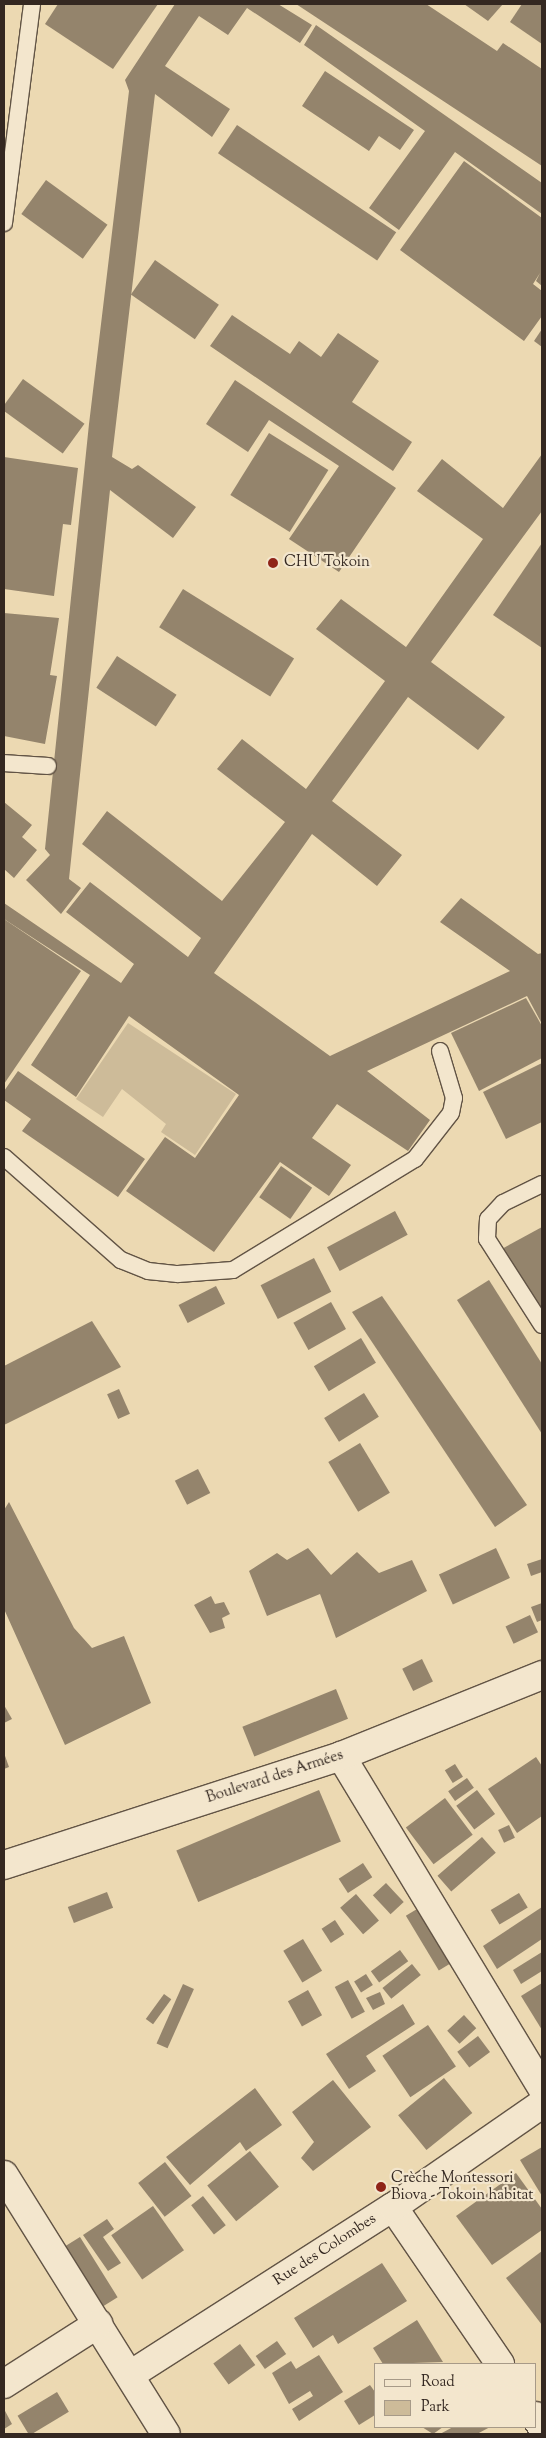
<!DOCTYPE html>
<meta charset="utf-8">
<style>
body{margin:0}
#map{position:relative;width:546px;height:2438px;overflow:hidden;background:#ecd9b2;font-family:"Sorts Mill Goudy",serif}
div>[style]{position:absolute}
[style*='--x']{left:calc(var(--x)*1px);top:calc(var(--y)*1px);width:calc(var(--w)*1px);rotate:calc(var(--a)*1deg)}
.green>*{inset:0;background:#cdbb99}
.building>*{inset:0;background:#94846c;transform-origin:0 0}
.roads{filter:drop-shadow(1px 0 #625445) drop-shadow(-1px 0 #625445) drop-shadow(0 1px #625445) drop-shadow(0 -1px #625445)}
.service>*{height:16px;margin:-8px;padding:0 8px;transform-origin:8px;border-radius:8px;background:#f3e6cd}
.minor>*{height:28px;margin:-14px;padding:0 14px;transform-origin:14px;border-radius:14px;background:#f3e6cd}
.secondary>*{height:28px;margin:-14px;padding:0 14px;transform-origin:14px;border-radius:14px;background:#f3e6cd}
.dots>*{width:14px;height:14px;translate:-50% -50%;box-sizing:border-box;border:2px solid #f3e6cd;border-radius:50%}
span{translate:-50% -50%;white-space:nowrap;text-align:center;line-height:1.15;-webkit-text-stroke:4.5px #f3e6cd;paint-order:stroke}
.poi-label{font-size:15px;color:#342821}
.left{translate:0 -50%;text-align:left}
.street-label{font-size:15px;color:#342821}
.frame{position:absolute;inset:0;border:5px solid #342821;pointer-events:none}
.legend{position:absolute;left:374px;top:2363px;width:162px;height:65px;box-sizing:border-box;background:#f3e6cd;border:1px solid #a79a88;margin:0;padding:6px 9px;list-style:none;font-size:15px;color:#342821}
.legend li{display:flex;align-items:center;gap:10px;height:25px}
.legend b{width:25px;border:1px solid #a79a88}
</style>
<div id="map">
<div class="green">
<div style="clip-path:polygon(128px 1023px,236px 1094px,195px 1155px,161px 1132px,166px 1124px,122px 1089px,103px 1117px,76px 1099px)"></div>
</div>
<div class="building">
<div style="clip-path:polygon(58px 4px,158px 4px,113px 69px,45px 24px)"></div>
<div style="clip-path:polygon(175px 4px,278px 4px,312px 25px,300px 43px,247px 8px,228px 35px,199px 16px,165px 66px,230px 109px,212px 137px,155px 94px,112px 457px,132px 469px,138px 465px,196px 507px,173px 538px,110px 490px,69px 879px,81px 888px,61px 914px,26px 880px,50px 855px,45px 849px,89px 424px,129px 91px,125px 80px)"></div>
<div style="clip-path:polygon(296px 4px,426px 4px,497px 51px,503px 43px,542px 69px,542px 166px)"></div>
<div style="clip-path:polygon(464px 4px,503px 4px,488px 21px)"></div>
<div style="clip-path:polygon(522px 4px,542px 4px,542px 44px,510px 22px)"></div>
<div style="clip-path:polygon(316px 25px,542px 183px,542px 214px,455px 152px,399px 230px,369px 208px,425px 131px,304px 45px)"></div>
<div style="clip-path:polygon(325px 71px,414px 130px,400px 150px,379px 136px,369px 151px,302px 106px)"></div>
<div style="left:237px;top:125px;width:192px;height:34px;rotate:34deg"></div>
<div style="clip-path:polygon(464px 161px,542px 218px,542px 286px,536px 281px,540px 273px,533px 284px,542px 291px,542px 316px,524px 341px,400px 250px)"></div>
<div style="left:46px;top:180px;width:76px;height:42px;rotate:36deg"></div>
<div style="left:155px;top:260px;width:78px;height:42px;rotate:35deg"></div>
<div style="clip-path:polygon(232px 315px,290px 354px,299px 341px,321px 357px,338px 333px,379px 361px,352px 402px,412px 442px,393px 471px,210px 346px)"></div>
<div style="clip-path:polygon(542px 329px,542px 347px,534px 341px)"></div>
<div style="left:23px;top:379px;width:76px;height:37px;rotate:36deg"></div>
<div style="clip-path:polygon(235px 380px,396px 488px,339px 572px,289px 539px,339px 466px,269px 420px,248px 452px,206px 424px)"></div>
<div style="left:269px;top:433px;width:70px;height:73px;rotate:32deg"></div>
<div style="clip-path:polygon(542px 454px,542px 511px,431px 662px,505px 717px,478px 750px,408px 697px,332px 801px,402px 855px,377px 886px,312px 834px,214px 973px,330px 1056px,510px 971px,440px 922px,461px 898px,538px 954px,542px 953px,542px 1024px,527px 996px,367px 1071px,430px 1120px,408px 1151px,337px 1104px,312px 1138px,351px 1165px,329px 1196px,280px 1162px,214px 1252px,126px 1191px,165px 1137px,195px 1158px,239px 1095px,129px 1016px,76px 1097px,31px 1065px,90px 975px,4px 919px,4px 903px,121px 983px,134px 964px,66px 912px,90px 882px,188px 957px,201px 938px,82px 844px,107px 811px,222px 901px,285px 822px,217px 769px,242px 739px,306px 789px,385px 681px,316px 629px,341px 599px,406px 647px,483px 539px,417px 491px,442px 459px,503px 508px)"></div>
<div style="clip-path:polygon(4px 457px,78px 468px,71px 525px,63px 524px,54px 596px,4px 589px)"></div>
<div style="clip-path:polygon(542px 543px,542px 648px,493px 615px)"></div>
<div style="left:183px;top:589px;width:131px;height:45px;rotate:32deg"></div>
<div style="clip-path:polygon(4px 613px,59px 618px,50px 675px,57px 676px,45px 744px,4px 736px)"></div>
<div style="left:117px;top:656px;width:71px;height:38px;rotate:33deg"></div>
<div style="clip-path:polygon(4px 802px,32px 825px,22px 837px,37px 850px,14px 878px,4px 869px)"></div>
<div style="clip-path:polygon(4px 919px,81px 971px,4px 1084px)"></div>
<div style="clip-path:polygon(526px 998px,542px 1026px,542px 1058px,479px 1091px,451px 1033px)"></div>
<div style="clip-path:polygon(542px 1063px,542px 1122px,506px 1139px,483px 1092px)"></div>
<div style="clip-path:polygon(18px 1071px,145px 1159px,118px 1197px,22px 1131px,31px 1119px,4px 1100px,4px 1091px)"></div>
<div style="left:281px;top:1166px;width:38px;height:38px;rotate:35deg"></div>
<div style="left:395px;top:1211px;width:27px;height:77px;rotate:62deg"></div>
<div style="clip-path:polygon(542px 1227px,542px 1315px,500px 1250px)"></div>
<div style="left:314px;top:1258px;width:38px;height:60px;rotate:63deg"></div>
<div style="clip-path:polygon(489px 1280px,542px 1364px,542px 1434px,457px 1300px)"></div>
<div style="left:216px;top:1286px;width:20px;height:42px;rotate:63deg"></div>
<div style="clip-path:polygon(382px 1296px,527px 1505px,495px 1527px,352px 1312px)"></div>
<div style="left:331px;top:1302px;width:31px;height:43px;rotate:61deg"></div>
<div style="clip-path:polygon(92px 1321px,121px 1367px,4px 1425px,4px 1366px)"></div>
<div style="left:361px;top:1338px;width:29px;height:55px;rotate:59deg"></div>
<div style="left:119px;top:1389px;width:27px;height:13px;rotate:66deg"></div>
<div style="left:364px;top:1393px;width:28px;height:47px;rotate:58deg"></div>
<div style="left:360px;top:1443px;width:58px;height:37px;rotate:59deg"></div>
<div style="left:198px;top:1469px;width:27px;height:26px;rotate:63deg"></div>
<div style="clip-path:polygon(9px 1502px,74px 1628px,92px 1648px,124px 1636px,151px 1703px,65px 1745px,4px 1609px,4px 1510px)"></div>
<div style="clip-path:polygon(308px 1548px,331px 1575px,357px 1552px,379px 1573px,412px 1560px,427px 1591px,336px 1638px,320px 1594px,267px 1616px,249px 1571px,277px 1553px,287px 1560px)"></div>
<div style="left:496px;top:1548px;width:33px;height:63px;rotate:65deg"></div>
<div style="clip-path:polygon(542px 1559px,542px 1572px,531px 1576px,527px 1564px)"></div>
<div style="clip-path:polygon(211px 1596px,215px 1604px,224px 1602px,230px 1614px,222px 1618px,225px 1628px,210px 1633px,194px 1605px)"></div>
<div style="clip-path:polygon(542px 1603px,542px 1620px,537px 1622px,531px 1607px)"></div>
<div style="left:530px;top:1615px;width:19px;height:27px;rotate:65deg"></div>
<div style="left:422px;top:1659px;width:25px;height:22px;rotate:64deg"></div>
<div style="left:336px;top:1689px;width:32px;height:101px;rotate:68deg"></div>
<div style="clip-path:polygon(4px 1705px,12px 1719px,4px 1723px)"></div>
<div style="clip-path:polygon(4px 1753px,9px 1767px,4px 1769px)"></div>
<div style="clip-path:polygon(536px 1757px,542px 1766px,542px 1816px,517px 1833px,488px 1789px)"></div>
<div style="left:455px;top:1764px;width:15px;height:12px;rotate:58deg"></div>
<div style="left:467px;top:1778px;width:12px;height:23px;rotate:55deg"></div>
<div style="left:319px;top:1790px;width:56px;height:155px;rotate:67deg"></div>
<div style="left:477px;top:1790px;width:30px;height:26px;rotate:53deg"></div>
<div style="left:445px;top:1798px;width:46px;height:49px;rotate:53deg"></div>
<div style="left:509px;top:1825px;width:14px;height:12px;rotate:65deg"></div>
<div style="left:482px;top:1837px;width:21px;height:59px;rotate:49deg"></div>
<div style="left:363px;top:1863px;width:17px;height:29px;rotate:57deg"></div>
<div style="left:386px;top:1883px;width:26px;height:18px;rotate:47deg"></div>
<div style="left:107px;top:1892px;width:17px;height:42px;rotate:69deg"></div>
<div style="left:519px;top:1893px;width:17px;height:33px;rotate:59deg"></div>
<div style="left:356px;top:1894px;width:35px;height:21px;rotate:49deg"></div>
<div style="clip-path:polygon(542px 1907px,542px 1939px,497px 1969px,483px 1946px)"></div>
<div style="left:417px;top:1909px;width:64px;height:13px;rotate:59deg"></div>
<div style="left:335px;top:1920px;width:17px;height:16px;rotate:57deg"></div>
<div style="left:303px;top:1939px;width:37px;height:23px;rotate:59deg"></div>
<div style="left:400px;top:1950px;width:14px;height:36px;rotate:54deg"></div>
<div style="clip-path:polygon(542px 1952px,542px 1971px,521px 1984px,513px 1970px)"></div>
<div style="left:412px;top:1964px;width:14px;height:38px;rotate:51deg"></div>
<div style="left:366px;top:1974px;width:13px;height:14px;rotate:58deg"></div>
<div style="left:348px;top:1980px;width:36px;height:15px;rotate:62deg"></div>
<div style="clip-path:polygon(542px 1983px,542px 2030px,521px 1996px)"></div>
<div style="left:183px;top:1984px;width:12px;height:65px;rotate:24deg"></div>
<div style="left:308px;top:1990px;width:29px;height:23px;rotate:61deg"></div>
<div style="clip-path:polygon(380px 1992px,385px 2004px,373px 2010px,366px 1998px)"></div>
<div style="left:164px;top:1994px;width:9px;height:31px;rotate:36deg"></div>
<div style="clip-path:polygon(403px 2004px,415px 2024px,366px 2056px,376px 2071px,349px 2089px,326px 2054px)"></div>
<div style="left:464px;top:2015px;width:18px;height:23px;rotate:47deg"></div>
<div style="left:428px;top:2025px;width:50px;height:55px;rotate:56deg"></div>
<div style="left:478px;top:2036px;width:20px;height:26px;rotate:53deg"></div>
<div style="left:444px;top:2078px;width:45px;height:59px;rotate:51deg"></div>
<div style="clip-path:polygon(333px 2080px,371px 2127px,313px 2171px,301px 2158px,314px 2142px,292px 2112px)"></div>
<div style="clip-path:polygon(255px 2088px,282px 2125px,246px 2151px,240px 2142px,190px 2185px,166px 2157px)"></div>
<div style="clip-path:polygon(542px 2147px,542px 2196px,520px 2160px)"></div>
<div style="left:250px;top:2151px;width:46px;height:55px;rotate:51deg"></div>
<div style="left:165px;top:2162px;width:43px;height:34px;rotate:52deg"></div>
<div style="clip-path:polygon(516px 2173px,542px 2209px,542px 2230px,492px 2265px,456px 2216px)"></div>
<div style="left:203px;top:2196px;width:37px;height:15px;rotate:52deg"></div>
<div style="left:153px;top:2206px;width:54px;height:51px;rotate:55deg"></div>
<div style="clip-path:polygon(107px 2219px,114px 2229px,103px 2237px,121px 2263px,108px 2271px,83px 2235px)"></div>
<div style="left:80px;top:2237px;width:71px;height:18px;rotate:58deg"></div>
<div style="clip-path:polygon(542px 2251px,542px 2325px,506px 2278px)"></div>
<div style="clip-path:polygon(382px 2263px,407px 2301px,338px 2344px,333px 2335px,313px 2348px,294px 2318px)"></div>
<div style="clip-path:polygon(417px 2320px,443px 2362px,383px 2364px,373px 2348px)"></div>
<div style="left:277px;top:2341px;width:16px;height:26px;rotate:55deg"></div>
<div style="left:240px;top:2344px;width:26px;height:33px;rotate:54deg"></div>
<div style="clip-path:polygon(319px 2355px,343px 2392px,299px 2421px,292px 2409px,313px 2396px,310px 2391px,289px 2404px,272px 2373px,291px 2361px,296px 2369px)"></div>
<div style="clip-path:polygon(370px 2385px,375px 2392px,375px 2415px,359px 2425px,344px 2401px)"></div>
<div style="left:57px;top:2392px;width:23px;height:46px;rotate:59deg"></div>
<div style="clip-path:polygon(4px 2409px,12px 2424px,4px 2429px)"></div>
<div style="clip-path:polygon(422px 2427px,443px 2427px,433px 2434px)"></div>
<div style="clip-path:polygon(453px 2427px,490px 2427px,477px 2434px,440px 2434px)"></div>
</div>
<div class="roads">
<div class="service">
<div style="--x:4;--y:223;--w:221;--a:-82.7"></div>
<div style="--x:4;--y:763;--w:44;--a:3.9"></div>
<div style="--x:4;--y:1157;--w:156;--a:41.4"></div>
<div style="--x:121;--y:1260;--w:29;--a:22"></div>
<div style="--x:148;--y:1271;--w:30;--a:6"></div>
<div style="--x:178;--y:1274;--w:55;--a:-4.2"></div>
<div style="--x:233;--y:1270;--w:213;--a:-31.4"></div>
<div style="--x:415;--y:1159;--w:58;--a:-52"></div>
<div style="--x:451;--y:1113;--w:15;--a:-79"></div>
<div style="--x:454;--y:1098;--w:49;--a:-106.6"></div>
<div style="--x:542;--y:1184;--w:43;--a:154"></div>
<div style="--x:503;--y:1203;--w:22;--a:133"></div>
<div style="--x:488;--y:1219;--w:20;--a:93"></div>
<div style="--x:487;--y:1239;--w:102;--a:57.4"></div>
</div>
<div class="minor">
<div style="--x:341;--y:1756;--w:388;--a:58.8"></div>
<div style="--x:4;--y:2175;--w:305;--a:58"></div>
<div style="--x:393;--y:2207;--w:190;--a:55.7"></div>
<div style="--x:130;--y:2375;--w:312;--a:-32.6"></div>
<div style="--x:393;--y:2207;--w:181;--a:-34.7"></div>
<div style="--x:4;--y:2384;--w:112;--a:-32.6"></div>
<div style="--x:535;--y:2416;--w:13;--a:58"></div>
</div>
<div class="secondary">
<div style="--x:4;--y:1865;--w:354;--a:-17.9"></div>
<div style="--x:341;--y:1756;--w:217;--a:-21.9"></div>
</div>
</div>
<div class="dots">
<div style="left:273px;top:563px;background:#8f2418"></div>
<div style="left:381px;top:2187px;background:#8f2418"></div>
</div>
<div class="poi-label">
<span class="left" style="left:284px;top:563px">CHU Tokoin</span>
<span class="left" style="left:391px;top:2187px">Crèche Montessori<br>Biova - Tokoin habitat</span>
</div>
<div class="street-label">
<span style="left:275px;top:1777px;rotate:-18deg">Boulevard des Armées</span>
<span style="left:325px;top:2250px;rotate:-33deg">Rue des Colombes</span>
</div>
<div class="frame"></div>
<ul class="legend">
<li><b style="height:6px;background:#f3e6cd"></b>Road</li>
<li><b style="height:14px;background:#cdbb99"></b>Park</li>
</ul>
</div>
